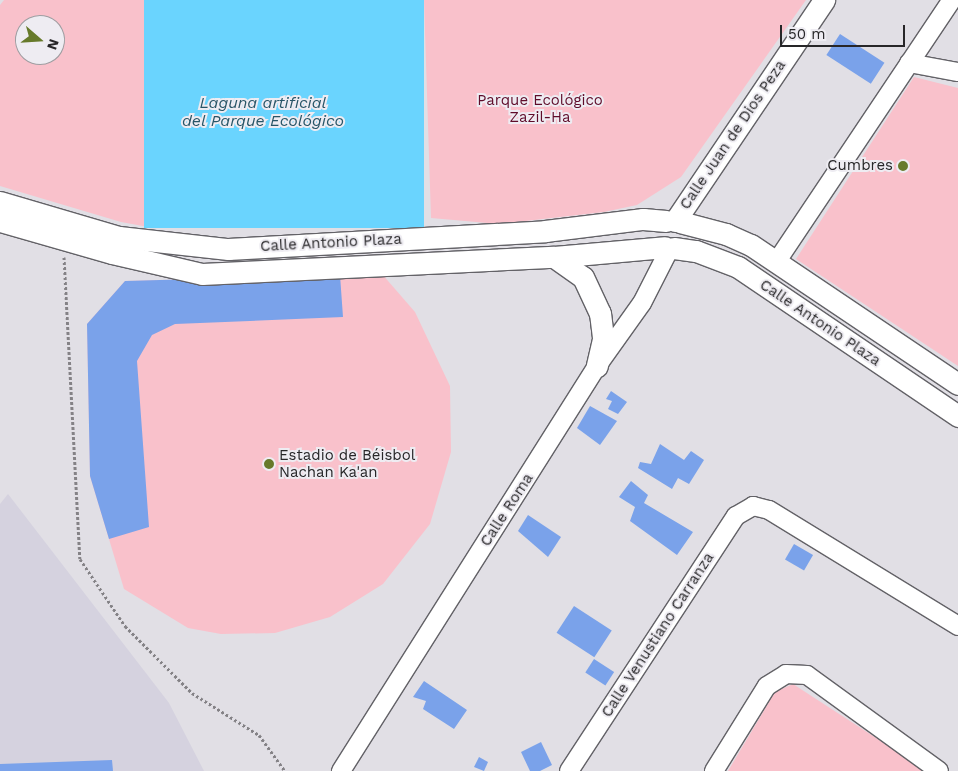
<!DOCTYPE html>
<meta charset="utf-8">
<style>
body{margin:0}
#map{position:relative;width:958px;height:771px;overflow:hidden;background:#e1dfe5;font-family:"Work Sans",sans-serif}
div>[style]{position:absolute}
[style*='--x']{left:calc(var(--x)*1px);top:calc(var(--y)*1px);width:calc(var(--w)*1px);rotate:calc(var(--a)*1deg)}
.built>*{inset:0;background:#d5d2df}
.green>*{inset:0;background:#f9c1cb}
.water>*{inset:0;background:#6ad4fe;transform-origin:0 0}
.building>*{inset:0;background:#7aa2ea;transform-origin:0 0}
.path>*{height:3px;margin-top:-1.5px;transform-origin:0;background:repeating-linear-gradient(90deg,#848286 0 2.5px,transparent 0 5px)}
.roads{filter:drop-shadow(1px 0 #636267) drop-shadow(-1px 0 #636267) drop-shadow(0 1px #636267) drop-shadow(0 -1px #636267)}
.minor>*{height:18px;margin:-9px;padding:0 9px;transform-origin:9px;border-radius:9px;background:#fff}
.major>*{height:21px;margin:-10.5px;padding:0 10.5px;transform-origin:10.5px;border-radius:10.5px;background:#fff}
.dots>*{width:14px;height:14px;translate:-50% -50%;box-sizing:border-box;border:2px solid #eeecf2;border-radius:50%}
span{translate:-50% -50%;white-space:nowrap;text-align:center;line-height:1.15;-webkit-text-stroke:4px #eeecf2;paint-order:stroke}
.park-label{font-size:15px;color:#5f0c2a}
.street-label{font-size:15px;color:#272628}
.poi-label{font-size:15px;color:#272628}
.right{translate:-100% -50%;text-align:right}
.left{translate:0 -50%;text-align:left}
.water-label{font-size:16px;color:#285567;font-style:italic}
.north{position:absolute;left:15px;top:15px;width:50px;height:50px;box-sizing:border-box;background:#eeecf2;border:1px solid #9e9da1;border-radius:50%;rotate:109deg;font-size:14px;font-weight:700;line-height:20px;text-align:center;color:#272628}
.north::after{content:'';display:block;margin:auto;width:18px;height:22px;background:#677a2b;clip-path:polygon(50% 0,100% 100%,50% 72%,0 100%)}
.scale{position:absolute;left:780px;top:25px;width:125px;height:22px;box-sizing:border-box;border:2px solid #272628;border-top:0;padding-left:6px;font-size:15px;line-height:18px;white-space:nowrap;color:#272628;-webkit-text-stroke:4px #eeecf2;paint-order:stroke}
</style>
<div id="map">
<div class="built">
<div style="clip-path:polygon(8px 494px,169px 703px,204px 771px,0 771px,0 504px)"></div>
</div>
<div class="green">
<div style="clip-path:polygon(evenodd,4px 0,144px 0,154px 228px,121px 222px,0 186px,0 5px,4px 0,25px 25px,55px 25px,55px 55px,25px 55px,25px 25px)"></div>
<div style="clip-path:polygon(424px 0,806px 0,681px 177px,637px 205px,604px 212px,499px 224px,431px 218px)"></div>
<div style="clip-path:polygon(914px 77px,958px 88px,958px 366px,796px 259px)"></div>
<div style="clip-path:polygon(382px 274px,415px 312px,450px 386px,451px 452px,430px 524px,383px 584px,330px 617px,275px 633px,221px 634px,188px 628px,124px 589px,90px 476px,87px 324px,125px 281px)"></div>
<div style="clip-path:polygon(793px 684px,927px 771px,728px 771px,775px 692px)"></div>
</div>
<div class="water">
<div style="left:144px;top:0;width:280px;height:228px"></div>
</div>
<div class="building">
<div style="left:840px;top:34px;width:53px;height:25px;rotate:33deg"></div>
<div style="clip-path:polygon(340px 275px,343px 317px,175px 324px,152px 335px,137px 361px,149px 527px,109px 539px,90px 476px,87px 324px,125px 281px)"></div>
<div style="clip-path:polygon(611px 391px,627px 402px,618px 414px,608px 409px,612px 401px,606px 399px)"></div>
<div style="clip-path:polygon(590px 406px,617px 421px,600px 445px,577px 428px)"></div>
<div style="clip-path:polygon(660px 444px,684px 460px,691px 451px,704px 460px,689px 484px,678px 478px,672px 489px,638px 468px,640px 462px,651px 464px)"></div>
<div style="clip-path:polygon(631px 481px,648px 495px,644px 503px,693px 532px,677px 555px,630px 521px,635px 507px,619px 497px)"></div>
<div style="clip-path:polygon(528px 515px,561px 537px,548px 557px,518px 531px)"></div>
<div style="left:794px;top:544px;width:22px;height:18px;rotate:30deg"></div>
<div style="left:574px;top:606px;width:45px;height:32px;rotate:33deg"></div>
<div style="left:594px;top:659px;width:24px;height:16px;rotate:33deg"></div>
<div style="clip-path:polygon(424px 681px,467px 710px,454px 729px,423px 709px,426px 701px,413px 697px)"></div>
<div style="clip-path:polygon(541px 742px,552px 765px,540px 771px,530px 771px,521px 752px)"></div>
<div style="clip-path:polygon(479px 757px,488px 762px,484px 771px,474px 767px)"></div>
<div style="clip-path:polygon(112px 760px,113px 771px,0 771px,0 764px)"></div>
</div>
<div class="path">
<div style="--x:64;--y:257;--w:302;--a:87"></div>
<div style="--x:80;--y:559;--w:81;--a:56.1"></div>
<div style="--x:125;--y:626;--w:95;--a:45"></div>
<div style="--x:192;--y:693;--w:79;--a:32.1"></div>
<div style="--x:259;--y:735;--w:44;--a:54.2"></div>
</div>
<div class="roads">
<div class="minor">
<div style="--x:909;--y:63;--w:50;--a:10.4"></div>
<div style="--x:777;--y:261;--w:314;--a:-56.2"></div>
<div style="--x:341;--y:771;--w:479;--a:-57.7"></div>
<div style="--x:597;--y:366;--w:77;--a:-54.5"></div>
<div style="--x:642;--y:303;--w:62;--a:-63"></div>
<div style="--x:569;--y:771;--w:305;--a:-56.8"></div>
<div style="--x:736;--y:516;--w:20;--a:-30"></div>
<div style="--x:753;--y:506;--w:16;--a:14"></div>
<div style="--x:769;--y:510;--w:222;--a:31.5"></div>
<div style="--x:714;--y:771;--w:100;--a:-58.1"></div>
<div style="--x:767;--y:686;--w:22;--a:-32"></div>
<div style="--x:786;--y:674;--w:21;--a:3"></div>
<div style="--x:807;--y:675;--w:163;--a:36"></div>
</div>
<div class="major">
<div style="--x:0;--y:202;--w:124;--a:16.4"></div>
<div style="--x:119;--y:237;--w:110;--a:6.3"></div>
<div style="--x:228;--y:249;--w:318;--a:-3.2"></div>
<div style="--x:545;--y:231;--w:99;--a:-7"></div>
<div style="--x:643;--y:219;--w:23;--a:5"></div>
<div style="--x:0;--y:221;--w:116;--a:15.9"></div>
<div style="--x:112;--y:253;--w:92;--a:13.1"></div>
<div style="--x:202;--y:274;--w:352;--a:-2.8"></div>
<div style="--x:554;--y:257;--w:111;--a:-5.1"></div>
<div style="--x:675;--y:221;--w:267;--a:-56"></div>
<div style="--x:680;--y:222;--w:48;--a:14.6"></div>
<div style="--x:726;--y:234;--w:27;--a:24"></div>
<div style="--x:751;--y:245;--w:249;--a:33.9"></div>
<div style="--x:674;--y:248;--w:22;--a:8"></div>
<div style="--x:696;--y:251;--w:45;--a:20.9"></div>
<div style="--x:738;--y:267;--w:266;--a:34.1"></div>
<div style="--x:554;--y:257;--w:35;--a:35"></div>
<div style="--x:583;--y:277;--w:40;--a:65"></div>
<div style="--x:600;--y:313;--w:26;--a:83"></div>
<div style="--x:603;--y:339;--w:28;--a:103"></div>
</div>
</div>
<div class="dots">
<div style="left:903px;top:166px;background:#677a2b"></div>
<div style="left:269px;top:464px;background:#677a2b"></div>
</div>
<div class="park-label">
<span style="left:540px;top:109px">Parque Ecológico<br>Zazil-Ha</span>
</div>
<div class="street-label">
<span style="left:733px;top:135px;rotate:-56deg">Calle Juan de Dios Peza</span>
<span style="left:331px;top:243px;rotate:-3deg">Calle Antonio Plaza</span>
<span style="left:820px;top:323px;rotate:34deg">Calle Antonio Plaza</span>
<span style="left:507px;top:510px;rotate:-57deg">Calle Roma</span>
<span style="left:658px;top:635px;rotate:-57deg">Calle Venustiano Carranza</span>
</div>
<div class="poi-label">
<span class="right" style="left:893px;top:166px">Cumbres</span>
<span class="left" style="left:279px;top:464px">Estadio de Béisbol<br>Nachan Ka'an</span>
</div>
<div class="water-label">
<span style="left:263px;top:112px">Laguna artificial<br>del Parque Ecológico</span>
</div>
<div class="north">N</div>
<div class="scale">50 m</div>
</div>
